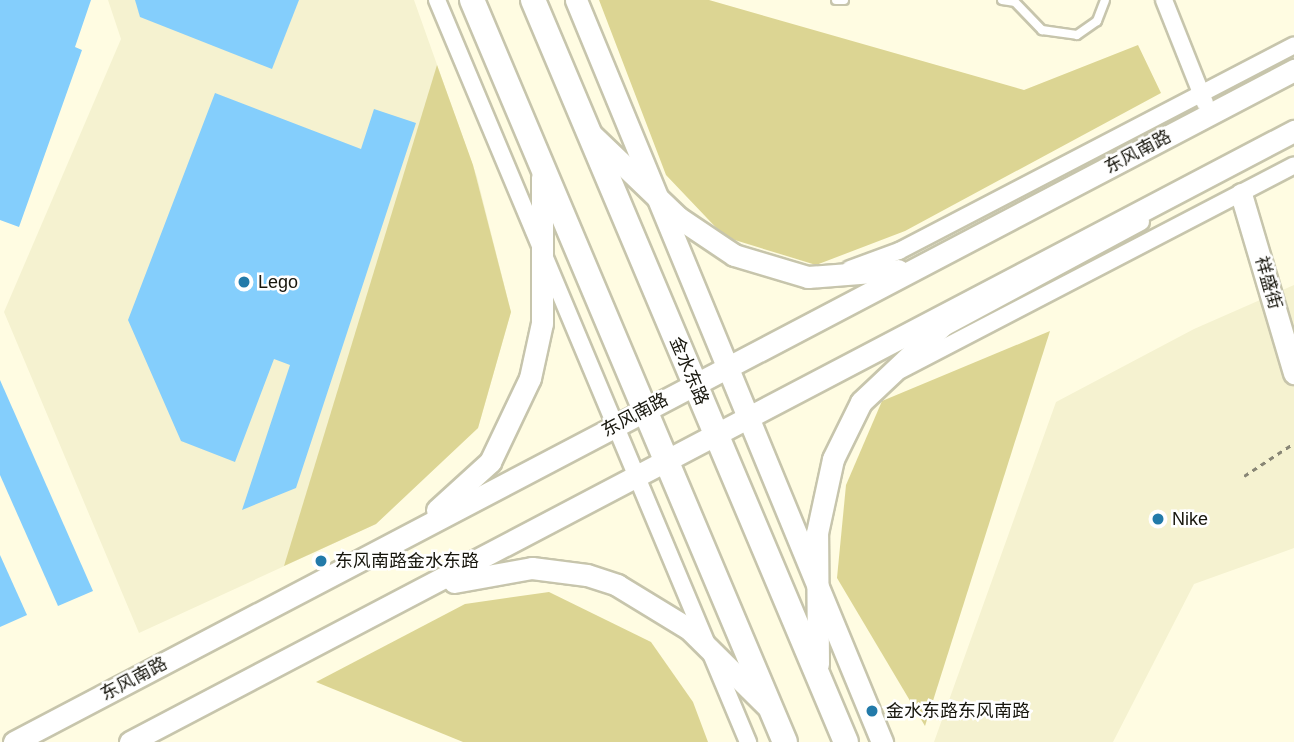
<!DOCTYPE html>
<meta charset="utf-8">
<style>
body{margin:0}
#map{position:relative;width:1294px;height:742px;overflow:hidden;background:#fffce2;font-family:Arial,"Noto Sans SC",sans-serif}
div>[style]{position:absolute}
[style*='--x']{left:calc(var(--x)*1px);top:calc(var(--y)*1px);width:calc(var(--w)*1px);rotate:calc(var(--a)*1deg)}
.built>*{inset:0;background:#f5f2d0}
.green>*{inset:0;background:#dcd593}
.building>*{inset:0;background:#84cefc}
.path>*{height:2.5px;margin-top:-1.25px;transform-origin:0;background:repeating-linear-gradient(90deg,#888675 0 5px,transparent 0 10px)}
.roads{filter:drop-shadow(2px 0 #c7c5ac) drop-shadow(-2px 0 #c7c5ac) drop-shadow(0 2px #c7c5ac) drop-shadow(0 -2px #c7c5ac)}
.lane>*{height:8px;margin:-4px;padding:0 4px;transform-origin:4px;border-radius:4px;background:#fff}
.street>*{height:16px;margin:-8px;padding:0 8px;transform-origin:8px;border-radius:8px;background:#fff}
.secondary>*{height:21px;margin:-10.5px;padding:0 10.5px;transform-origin:10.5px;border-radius:10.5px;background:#fff}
.primary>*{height:24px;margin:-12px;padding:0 12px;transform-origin:12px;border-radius:12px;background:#fff}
.dots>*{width:19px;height:19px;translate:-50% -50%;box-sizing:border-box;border:4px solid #fff;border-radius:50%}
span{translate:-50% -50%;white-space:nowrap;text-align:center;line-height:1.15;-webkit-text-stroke:5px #fff;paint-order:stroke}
.street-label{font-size:18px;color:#17160d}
.poi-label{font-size:18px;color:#17160d}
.left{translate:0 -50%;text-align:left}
</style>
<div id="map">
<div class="built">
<div style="clip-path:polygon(108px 0,414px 0,477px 177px,511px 312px,478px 428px,376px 524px,139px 633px,4px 312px,121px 39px)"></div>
<div style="clip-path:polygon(1294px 285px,1294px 548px,1194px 584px,1113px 742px,934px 742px,1056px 402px,1194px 329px)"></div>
</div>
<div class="green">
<div style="clip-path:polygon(599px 0,709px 0,1024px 90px,1138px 45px,1161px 93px,905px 231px,816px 265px,725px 237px,666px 175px)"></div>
<div style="clip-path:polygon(437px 65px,473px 165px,511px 312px,478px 428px,376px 524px,284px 566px)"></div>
<div style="clip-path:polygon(1050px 331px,925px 726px,837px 578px,846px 485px,882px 401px)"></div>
<div style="clip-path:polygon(549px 592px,651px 642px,693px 702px,708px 742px,463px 742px,316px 682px,465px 604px)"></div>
</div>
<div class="building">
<div style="clip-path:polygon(0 0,91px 0,75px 47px,82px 50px,19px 227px,0 220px)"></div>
<div style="clip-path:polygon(135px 0,299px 0,272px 69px,140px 17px)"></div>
<div style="clip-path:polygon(215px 93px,361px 149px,374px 109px,416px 123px,296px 488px,242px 510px,290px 365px,274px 359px,235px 462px,181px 441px,128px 320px)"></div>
<div style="clip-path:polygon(0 380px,93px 591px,58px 606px,0 475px)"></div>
<div style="clip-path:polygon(0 555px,27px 615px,0 627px)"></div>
</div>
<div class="path">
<div style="--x:1244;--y:476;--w:60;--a:-33.4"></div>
</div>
<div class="roads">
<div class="lane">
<div style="--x:836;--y:0;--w:8;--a:0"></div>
<div style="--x:1002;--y:0;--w:12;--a:9"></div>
<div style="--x:1013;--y:0;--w:42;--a:46"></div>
<div style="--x:1042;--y:30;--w:35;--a:8"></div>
<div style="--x:1077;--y:35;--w:24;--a:-35"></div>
<div style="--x:1097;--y:21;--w:22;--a:-69"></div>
</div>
<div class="street">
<div style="--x:437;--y:0;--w:805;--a:67.26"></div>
<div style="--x:1164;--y:0;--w:111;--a:68.3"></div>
<div style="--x:850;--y:269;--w:52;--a:-20.2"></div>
<div style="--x:899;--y:251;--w:445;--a:-27.5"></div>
<div style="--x:942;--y:329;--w:226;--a:-28.3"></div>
<div style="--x:901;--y:370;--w:443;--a:-27.5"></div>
</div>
<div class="secondary">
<div style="--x:576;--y:0;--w:803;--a:67.59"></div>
<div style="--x:591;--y:134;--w:122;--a:43.7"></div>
<div style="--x:679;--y:218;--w:66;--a:33.9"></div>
<div style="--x:734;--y:255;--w:77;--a:16.6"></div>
<div style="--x:808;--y:277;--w:90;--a:-4.4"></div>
<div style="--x:1241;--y:194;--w:187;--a:73.5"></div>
<div style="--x:437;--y:510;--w:72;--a:-42.2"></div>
<div style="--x:490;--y:462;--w:93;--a:-64.5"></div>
<div style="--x:530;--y:378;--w:56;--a:-77.7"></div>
<div style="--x:542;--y:323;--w:146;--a:-90"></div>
<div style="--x:454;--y:582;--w:79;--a:-10.2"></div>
<div style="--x:532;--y:568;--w:55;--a:7.3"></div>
<div style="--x:587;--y:575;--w:32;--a:18"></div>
<div style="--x:617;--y:585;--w:84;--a:31.4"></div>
<div style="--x:689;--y:629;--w:108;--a:44.6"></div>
<div style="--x:818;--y:664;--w:131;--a:-90.4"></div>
<div style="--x:817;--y:533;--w:76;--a:-77.8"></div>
<div style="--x:833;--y:459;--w:64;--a:-63.8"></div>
<div style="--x:861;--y:402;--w:121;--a:-43.3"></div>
<div style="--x:14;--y:742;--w:1446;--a:-27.7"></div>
<div style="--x:130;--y:742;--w:1315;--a:-27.7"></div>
</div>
<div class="primary">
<div style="--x:472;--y:0;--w:805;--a:67.13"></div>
<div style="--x:533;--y:0;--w:805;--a:67.13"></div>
</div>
</div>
<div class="dots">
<div style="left:244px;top:282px;background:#227aa9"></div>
<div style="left:1158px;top:519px;background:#227aa9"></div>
<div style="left:321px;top:561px;background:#227aa9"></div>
<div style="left:872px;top:711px;background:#227aa9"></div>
</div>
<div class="street-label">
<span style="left:1138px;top:152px;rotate:-28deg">东风南路</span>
<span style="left:1268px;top:283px;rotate:74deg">祥盛街</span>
<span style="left:689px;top:371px;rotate:67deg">金水东路</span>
<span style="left:635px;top:415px;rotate:-28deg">东风南路</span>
<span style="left:134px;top:679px;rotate:-28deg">东风南路</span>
</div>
<div class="poi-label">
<span class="left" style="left:258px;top:282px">Lego</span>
<span class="left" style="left:1172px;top:519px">Nike</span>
<span class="left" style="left:335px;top:561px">东风南路金水东路</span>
<span class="left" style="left:886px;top:711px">金水东路东风南路</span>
</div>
</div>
